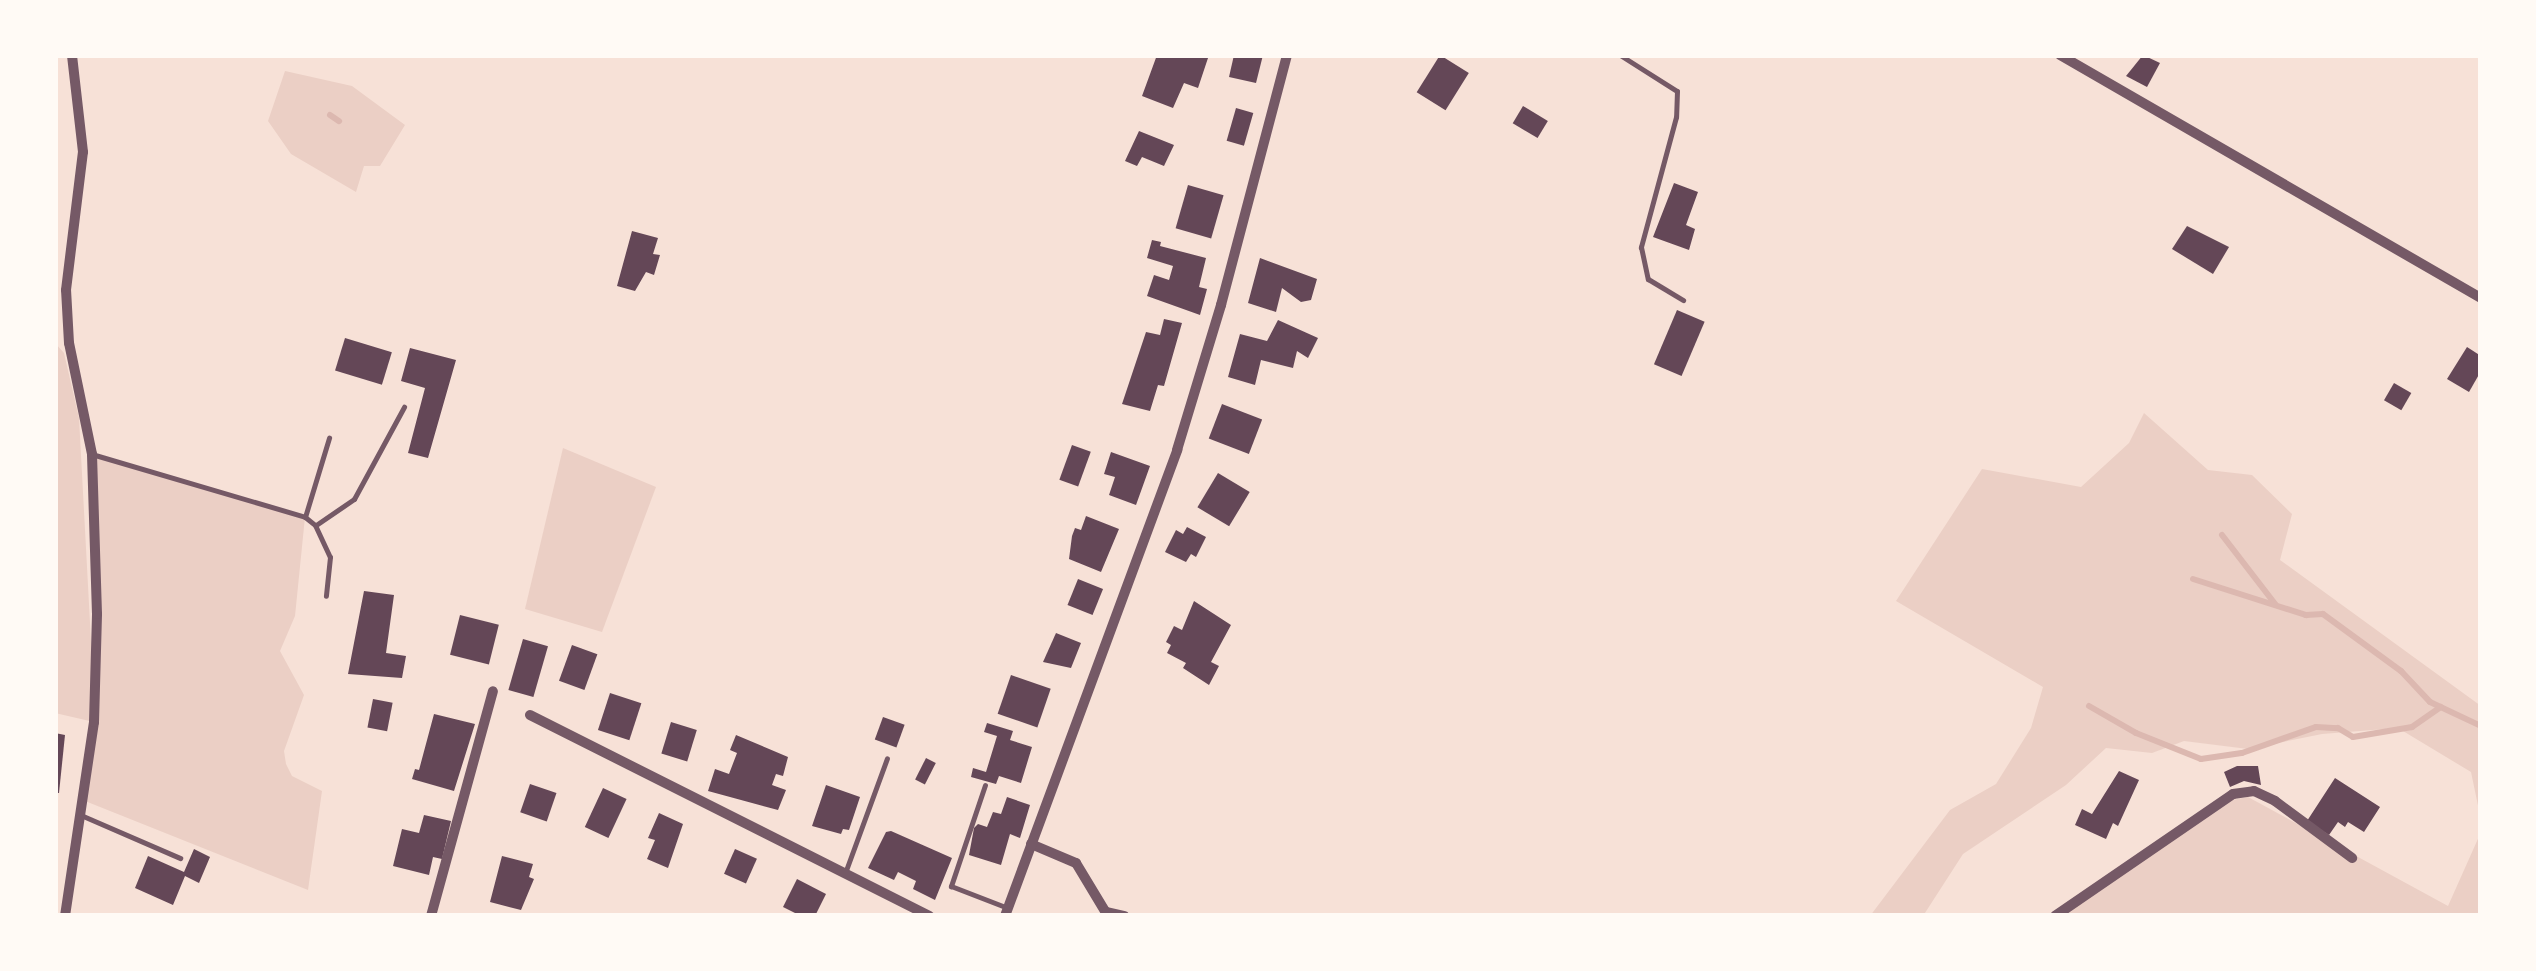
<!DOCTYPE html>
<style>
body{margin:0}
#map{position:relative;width:2536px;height:971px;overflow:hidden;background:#f7e1d7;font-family:"Exo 2",sans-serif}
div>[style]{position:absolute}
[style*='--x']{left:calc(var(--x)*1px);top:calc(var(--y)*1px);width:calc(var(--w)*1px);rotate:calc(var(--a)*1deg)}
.green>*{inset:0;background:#ebcfc5}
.stream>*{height:6px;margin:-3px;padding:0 3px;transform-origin:3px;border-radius:3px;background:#dcb8b0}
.building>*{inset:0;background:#644757;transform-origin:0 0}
.service>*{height:5px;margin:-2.5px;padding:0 2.5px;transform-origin:2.5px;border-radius:2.5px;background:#755966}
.minor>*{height:10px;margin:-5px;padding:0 5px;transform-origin:5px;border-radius:5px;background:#755966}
span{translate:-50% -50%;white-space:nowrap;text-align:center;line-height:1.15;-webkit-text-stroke:8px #fffaf5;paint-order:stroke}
.frame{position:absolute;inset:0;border:58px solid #fffaf5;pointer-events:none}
</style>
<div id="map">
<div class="green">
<div style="clip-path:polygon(285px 71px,352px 86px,405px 125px,380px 166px,364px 166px,356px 192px,291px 154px,268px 121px)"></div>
<div style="clip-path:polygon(55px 343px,64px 353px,79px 418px,94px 697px,92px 454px,305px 517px,295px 616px,280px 651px,304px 695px,284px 751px,286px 764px,292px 776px,322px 791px,308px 890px,85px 801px,94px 722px,55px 713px)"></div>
<div style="clip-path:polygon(2144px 413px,2208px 470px,2252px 475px,2292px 514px,2280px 560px,2481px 706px,2481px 820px,2471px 772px,2398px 728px,2322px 734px,2248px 749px,2184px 741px,2152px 753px,2106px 748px,2066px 785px,1963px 854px,1923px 916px,1870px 916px,1950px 810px,1996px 784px,2031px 728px,2043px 687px,1896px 601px,1982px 469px,2081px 487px,2129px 443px)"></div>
<div style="clip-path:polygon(563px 448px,656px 487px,602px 632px,525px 609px)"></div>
<div style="clip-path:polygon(2248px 797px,2448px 906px,2481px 832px,2481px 916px,2060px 916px,2232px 800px)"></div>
</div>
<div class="stream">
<div style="--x:330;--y:115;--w:11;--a:34"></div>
<div style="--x:2222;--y:535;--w:88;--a:52.4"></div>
<div style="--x:2193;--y:579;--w:119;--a:17.7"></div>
<div style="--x:2306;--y:615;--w:17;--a:-3"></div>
<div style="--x:2323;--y:614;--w:97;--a:36.2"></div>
<div style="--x:2401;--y:671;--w:42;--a:46.9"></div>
<div style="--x:2430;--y:702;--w:56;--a:25.2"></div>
<div style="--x:2089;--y:706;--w:54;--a:29.9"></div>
<div style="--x:2136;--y:733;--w:70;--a:21.8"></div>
<div style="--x:2201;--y:759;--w:41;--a:-8.3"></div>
<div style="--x:2242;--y:753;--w:78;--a:-19.4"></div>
<div style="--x:2316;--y:727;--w:22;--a:3"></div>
<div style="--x:2338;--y:728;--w:17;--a:31"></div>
<div style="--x:2353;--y:737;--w:60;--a:-9.6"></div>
<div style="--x:2412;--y:727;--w:35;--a:-35"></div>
</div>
<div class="building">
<div style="clip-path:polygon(1157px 55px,1209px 55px,1198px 88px,1184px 83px,1173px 108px,1142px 96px)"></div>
<div style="clip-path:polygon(1234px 55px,1263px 55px,1256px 83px,1229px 77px)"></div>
<div style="left:1440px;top:55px;width:34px;height:44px;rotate:32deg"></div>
<div style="clip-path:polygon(2143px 55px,2160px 63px,2147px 87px,2126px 76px)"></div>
<div style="left:1523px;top:106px;width:29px;height:20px;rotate:31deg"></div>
<div style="left:1236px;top:108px;width:18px;height:34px;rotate:16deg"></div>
<div style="clip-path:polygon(1139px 131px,1174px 145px,1164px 166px,1142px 157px,1137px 166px,1125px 161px)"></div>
<div style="clip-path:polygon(1674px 183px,1698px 192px,1686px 225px,1695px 229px,1689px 250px,1653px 237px)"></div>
<div style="left:1188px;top:185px;width:37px;height:45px;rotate:16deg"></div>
<div style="clip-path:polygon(2187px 226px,2229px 247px,2213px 274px,2172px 249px)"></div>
<div style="clip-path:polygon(632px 231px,658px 238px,653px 254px,660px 255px,654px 275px,646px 272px,635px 291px,617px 286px)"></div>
<div style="clip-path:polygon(1152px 240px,1161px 242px,1160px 246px,1206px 258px,1199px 287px,1207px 289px,1200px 315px,1147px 296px,1154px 275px,1169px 280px,1173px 266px,1147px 258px)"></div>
<div style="clip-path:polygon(1260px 258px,1317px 279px,1311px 300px,1301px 302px,1282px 288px,1276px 312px,1248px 303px)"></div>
<div style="left:1677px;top:310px;width:30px;height:59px;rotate:23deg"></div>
<div style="clip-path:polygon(1164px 319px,1182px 323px,1164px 386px,1158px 385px,1150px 411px,1122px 404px,1146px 332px,1160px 335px)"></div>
<div style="clip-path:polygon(1278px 320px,1318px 338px,1308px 358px,1297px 351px,1293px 368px,1261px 360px,1255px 385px,1228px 377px,1240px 334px,1267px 341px)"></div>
<div style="left:345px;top:338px;width:49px;height:34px;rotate:17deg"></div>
<div style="clip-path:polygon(2467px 347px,2481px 356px,2481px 371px,2469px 392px,2447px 379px)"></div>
<div style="clip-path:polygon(410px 348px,456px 360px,428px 458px,408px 453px,425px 388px,401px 381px)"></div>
<div style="left:2394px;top:383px;width:20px;height:20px;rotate:30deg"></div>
<div style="left:1222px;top:404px;width:43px;height:37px;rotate:21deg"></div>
<div style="left:1072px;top:445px;width:20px;height:37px;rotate:20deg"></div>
<div style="clip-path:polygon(1111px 452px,1150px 466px,1136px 505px,1109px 495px,1115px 477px,1104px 474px)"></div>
<div style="left:1218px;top:473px;width:37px;height:40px;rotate:31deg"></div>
<div style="clip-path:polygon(1086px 516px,1119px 529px,1101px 572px,1069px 559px,1072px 536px,1075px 528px,1081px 530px)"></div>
<div style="clip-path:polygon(1187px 527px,1206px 537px,1196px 557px,1191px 554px,1186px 562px,1165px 552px,1176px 530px,1183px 534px)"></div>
<div style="left:1078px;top:579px;width:27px;height:28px;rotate:22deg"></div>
<div style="clip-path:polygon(364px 591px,394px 595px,386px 653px,406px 656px,402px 678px,348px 674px)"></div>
<div style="clip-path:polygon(1194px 601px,1231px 625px,1211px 662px,1219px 666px,1209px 685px,1183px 668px,1186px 663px,1167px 653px,1171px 645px,1166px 642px,1174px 626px,1182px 630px)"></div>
<div style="left:460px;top:615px;width:40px;height:41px;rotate:14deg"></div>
<div style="clip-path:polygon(1056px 633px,1081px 643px,1071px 668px,1043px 662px)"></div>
<div style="left:523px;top:639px;width:26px;height:53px;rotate:16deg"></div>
<div style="left:572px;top:645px;width:27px;height:38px;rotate:20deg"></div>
<div style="left:1011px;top:675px;width:42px;height:41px;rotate:19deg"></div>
<div style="left:610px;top:693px;width:33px;height:39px;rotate:18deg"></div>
<div style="left:373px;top:699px;width:20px;height:29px;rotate:11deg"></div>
<div style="clip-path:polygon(434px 714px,475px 724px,454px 791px,412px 779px,415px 769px,419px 770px)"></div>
<div style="left:883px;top:717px;width:23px;height:24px;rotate:20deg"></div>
<div style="left:671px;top:722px;width:27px;height:33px;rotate:17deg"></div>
<div style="clip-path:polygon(987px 723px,1013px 731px,1010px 740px,1032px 747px,1021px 783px,999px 776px,996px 784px,971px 777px,973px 768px,986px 772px,997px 736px,984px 732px)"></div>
<div style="clip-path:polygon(55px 733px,65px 735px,59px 793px,55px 793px)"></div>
<div style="clip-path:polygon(736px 735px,788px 757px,783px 776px,776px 774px,772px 785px,786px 790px,778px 810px,708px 791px,715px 769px,729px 774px,737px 753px,730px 750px)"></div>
<div style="left:926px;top:758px;width:11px;height:24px;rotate:27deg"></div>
<div style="clip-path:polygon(2237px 766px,2258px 766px,2261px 785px,2244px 781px,2230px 787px,2224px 772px)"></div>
<div style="clip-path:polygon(2119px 771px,2139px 780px,2118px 826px,2113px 823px,2106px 839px,2075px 825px,2082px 809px,2092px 814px)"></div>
<div style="clip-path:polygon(2335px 778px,2380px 807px,2364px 832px,2348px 822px,2345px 827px,2338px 822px,2329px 835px,2307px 821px)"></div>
<div style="left:530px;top:784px;width:28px;height:30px;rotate:19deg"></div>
<div style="clip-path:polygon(826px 785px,860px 797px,849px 830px,843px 829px,841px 834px,812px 826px)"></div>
<div style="left:603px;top:788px;width:26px;height:43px;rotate:25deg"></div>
<div style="clip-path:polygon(1007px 797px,1030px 805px,1020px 838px,1010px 834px,1001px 865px,969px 855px,974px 828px,978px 824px,987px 827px,993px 812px,1001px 814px)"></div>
<div style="clip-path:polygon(659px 813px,683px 824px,668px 868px,647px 859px,655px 840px,648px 838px)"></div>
<div style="clip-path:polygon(424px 815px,451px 821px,442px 859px,433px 857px,429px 875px,393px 866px,402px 829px,419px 833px)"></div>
<div style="clip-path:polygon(891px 831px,952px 858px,935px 900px,913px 889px,916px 881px,898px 872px,894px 880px,868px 868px,886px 832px)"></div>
<div style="clip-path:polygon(194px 849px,210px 857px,199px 883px,185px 876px,173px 905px,135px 888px,148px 856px,184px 872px)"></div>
<div style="left:735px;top:849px;width:24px;height:27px;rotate:24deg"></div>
<div style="clip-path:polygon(502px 856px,533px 864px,529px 877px,534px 879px,521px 910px,490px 902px)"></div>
<div style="clip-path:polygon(797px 879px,826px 894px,815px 916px,801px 916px,783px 907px)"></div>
</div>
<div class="service">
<div style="--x:1620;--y:55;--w:67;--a:32.3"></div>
<div style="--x:1677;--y:91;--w:26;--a:92"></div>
<div style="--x:1676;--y:117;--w:135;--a:105.1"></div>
<div style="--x:1641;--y:247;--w:33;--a:78"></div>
<div style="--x:1648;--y:279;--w:41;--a:31"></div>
<div style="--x:95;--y:455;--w:219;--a:16.4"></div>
<div style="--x:305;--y:517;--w:13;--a:39"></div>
<div style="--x:315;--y:525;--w:35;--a:65"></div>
<div style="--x:330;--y:557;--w:39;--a:96"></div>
<div style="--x:305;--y:517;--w:83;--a:-73.1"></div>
<div style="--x:316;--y:525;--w:46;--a:-34.4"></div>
<div style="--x:354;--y:499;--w:105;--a:-61.5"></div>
<div style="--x:985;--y:785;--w:107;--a:108.6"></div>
<div style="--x:951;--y:886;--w:61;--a:21.1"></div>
<div style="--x:83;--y:816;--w:106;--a:23.4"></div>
<div style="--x:845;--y:873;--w:122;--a:-69.9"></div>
</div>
<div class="minor">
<div style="--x:2060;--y:55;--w:486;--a:30"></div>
<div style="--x:530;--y:715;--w:447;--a:26.7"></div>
<div style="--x:1031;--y:844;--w:49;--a:22.9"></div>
<div style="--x:1076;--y:863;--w:62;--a:58.9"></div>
<div style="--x:1107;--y:912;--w:18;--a:13"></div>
<div style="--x:65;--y:916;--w:196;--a:-81.5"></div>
<div style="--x:94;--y:722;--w:108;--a:-88.4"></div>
<div style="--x:97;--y:614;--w:160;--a:-91.8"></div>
<div style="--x:92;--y:454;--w:113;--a:-101.7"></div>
<div style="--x:69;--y:343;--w:53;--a:-93.2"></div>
<div style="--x:66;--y:290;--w:139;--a:-83"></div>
<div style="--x:83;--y:152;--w:98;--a:-96.5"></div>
<div style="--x:431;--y:916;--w:233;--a:-74.6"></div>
<div style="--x:1005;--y:916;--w:497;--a:-69.7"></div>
<div style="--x:1177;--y:450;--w:152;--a:-73.1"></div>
<div style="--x:1221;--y:305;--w:259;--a:-75.2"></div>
<div style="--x:2055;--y:916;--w:216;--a:-34.4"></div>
<div style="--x:2233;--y:794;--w:21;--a:-8"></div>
<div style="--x:2254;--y:791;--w:23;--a:25"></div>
<div style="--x:2275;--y:801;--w:96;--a:36.5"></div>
</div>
<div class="frame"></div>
</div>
